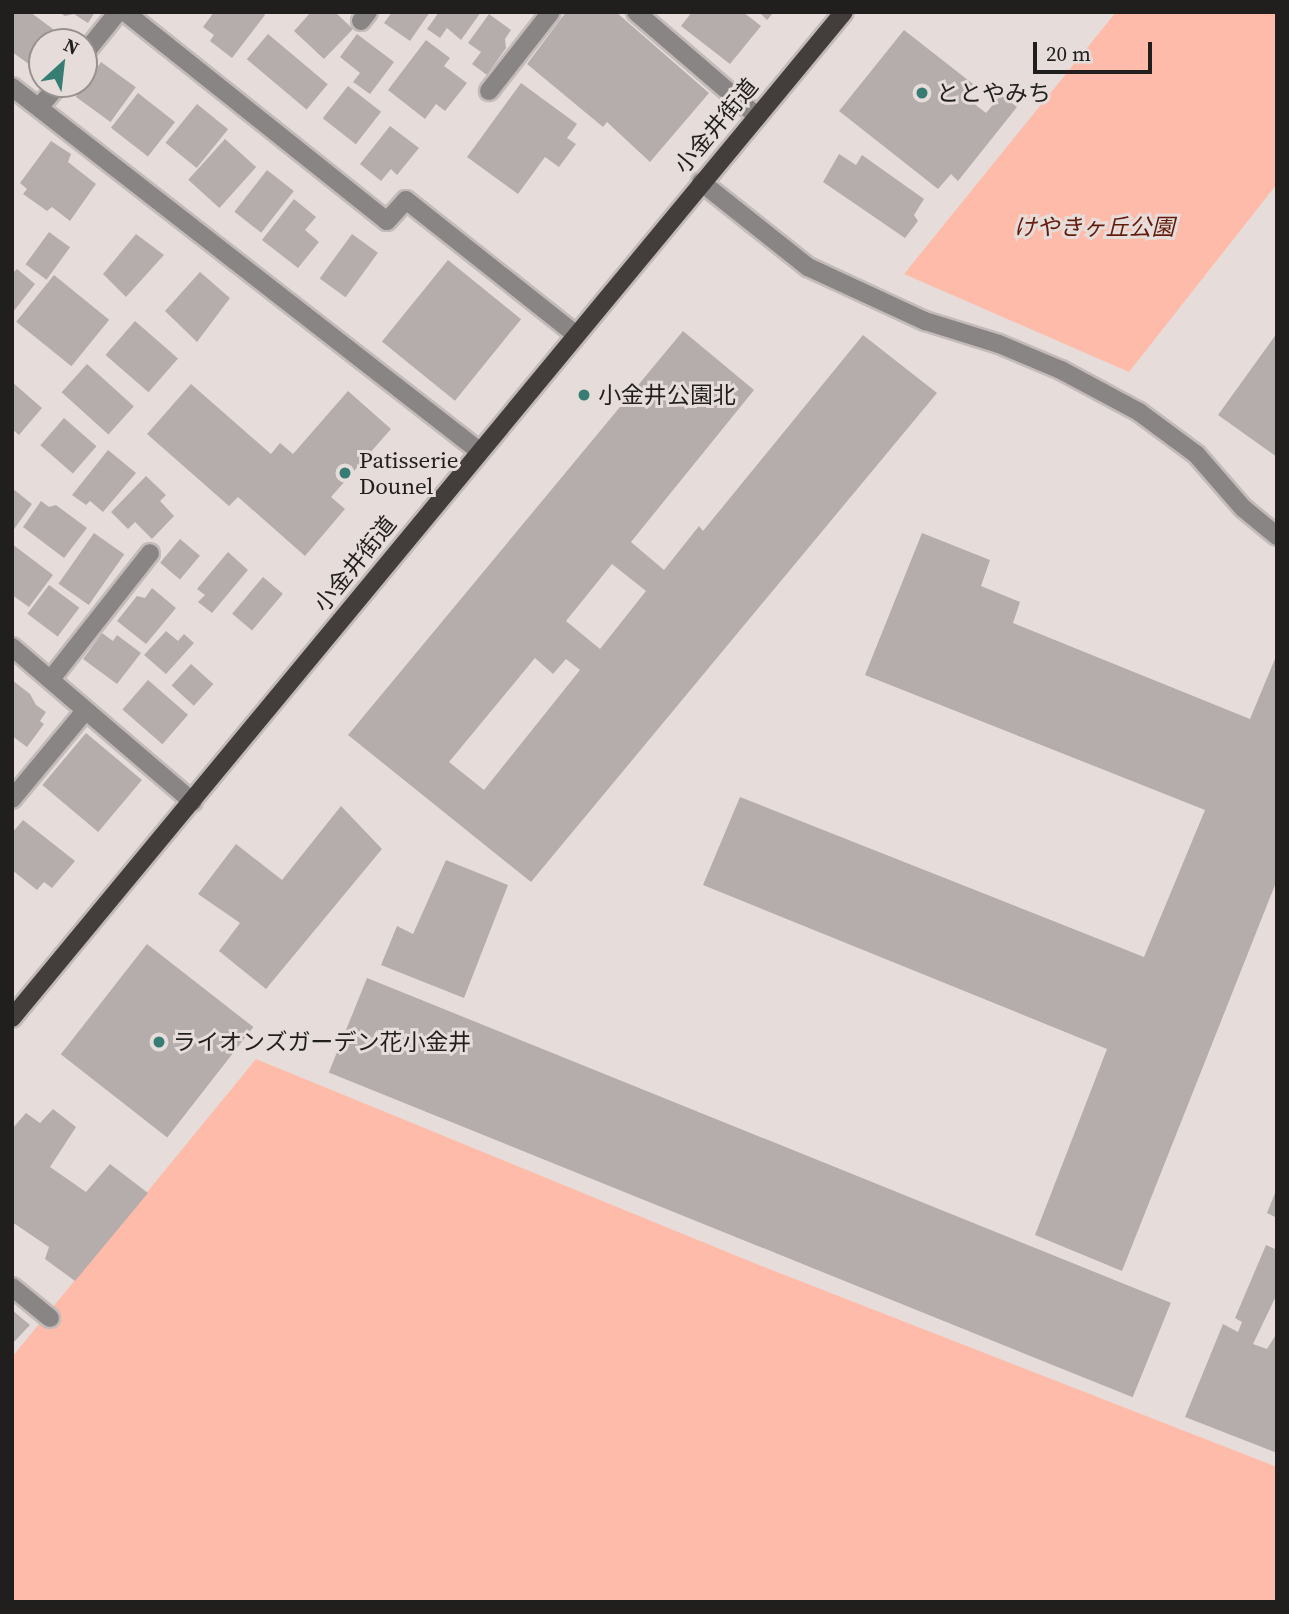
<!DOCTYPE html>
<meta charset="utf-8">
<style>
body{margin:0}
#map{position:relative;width:1289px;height:1614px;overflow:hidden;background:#e6dddb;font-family:"Source Serif 4","Noto Sans JP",serif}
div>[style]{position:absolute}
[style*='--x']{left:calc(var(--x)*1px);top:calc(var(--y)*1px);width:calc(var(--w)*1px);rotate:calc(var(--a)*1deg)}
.green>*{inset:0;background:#fba}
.building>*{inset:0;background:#b5adab;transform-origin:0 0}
.roads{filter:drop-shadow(2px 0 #c3bbb9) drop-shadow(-2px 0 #c3bbb9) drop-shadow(0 2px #c3bbb9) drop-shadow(0 -2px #c3bbb9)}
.minor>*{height:18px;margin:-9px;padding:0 9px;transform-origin:9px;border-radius:9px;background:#898584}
.major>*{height:18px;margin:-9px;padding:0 9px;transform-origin:9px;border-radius:9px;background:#433d3c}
.dots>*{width:19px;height:19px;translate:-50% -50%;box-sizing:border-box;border:4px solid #e6dddb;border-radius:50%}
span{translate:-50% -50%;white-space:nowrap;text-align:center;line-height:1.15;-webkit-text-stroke:6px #e6dddb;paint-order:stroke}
.poi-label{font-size:23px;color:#211e1e}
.left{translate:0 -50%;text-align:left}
.street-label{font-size:23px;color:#211e1e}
.park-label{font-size:23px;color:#631b0b;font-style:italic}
.frame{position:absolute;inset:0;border:14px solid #211e1e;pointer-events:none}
.north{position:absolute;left:28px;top:28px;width:70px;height:70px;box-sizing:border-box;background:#e6dddb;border:2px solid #97918f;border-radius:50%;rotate:27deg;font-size:19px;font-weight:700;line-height:28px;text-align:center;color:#211e1e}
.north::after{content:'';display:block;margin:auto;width:24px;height:32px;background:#377d74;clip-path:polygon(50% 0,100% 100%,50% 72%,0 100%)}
.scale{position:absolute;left:1033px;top:42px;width:119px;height:32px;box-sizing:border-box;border:4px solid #211e1e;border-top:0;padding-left:9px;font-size:21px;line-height:24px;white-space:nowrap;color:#211e1e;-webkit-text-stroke:5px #e6dddb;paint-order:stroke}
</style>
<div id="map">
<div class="green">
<div style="clip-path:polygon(1116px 12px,1277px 12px,1277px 184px,1129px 372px,904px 274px)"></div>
<div style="clip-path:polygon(256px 1059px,754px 1263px,1277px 1467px,1277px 1602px,12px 1602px,12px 1357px)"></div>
</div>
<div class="building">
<div style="clip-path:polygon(12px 12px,30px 12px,65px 38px,61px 42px,42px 42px,40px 72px,12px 52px)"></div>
<div style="clip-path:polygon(58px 12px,95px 12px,88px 23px,74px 14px,65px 16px)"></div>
<div style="clip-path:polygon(214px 12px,262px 12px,265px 15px,232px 58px,210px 41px,214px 35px,203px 27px)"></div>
<div style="clip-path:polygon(311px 12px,335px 12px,353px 29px,324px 59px,294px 31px)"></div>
<div style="clip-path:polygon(392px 12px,430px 12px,410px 41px,384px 23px)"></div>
<div style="clip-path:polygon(439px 12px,481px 12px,461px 40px,447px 28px,440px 38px,427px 29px)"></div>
<div style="clip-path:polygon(566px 12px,616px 12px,709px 93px,650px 162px,607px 122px,603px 127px,527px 64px)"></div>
<div style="clip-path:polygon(692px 12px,743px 12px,761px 26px,730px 64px,681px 26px)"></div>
<div style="clip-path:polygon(759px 12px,774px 12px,767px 20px)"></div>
<div style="clip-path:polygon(489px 14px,511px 30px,505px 39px,506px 48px,487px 75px,472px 64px,481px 52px,468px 43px)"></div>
<div style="clip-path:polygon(904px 30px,973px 84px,967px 98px,986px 113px,1001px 95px,1017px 107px,958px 181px,951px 174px,938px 189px,839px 111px)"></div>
<div style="left:268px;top:34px;width:78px;height:33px;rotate:40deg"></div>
<div style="clip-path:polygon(357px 34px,394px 62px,370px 94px,353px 82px,360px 73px,340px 57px)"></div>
<div style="clip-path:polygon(426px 40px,450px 58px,444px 66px,467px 83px,445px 111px,436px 104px,425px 119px,388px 90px)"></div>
<div style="left:101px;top:62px;width:43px;height:43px;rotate:36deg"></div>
<div style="clip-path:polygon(521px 83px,577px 124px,567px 138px,576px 144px,559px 167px,545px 157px,518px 194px,467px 157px)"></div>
<div style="left:348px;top:86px;width:42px;height:41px;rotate:38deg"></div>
<div style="left:138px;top:93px;width:47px;height:44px;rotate:38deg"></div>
<div style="left:197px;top:104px;width:40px;height:50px;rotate:39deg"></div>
<div style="clip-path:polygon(390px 126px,419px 148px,397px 175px,391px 169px,381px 181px,360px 164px)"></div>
<div style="left:225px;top:139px;width:42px;height:55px;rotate:42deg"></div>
<div style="clip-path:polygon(51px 141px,71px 154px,68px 162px,96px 184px,70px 221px,52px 207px,47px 211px,23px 194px,27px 189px,20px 183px)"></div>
<div style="clip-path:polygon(839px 154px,856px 165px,862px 155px,924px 199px,914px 215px,918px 221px,905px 238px,823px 182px)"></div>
<div style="left:267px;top:170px;width:34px;height:53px;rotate:38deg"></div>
<div style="clip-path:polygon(294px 199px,316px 217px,305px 230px,319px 242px,298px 268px,262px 240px)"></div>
<div style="left:49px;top:232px;width:26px;height:40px;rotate:36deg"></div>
<div style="clip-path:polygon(136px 234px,164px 255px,126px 297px,103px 274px)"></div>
<div style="left:352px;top:234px;width:32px;height:55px;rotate:36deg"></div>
<div style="left:448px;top:260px;width:94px;height:105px;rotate:39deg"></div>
<div style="clip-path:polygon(17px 269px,35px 284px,13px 312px,12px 274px)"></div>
<div style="clip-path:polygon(200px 272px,230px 298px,197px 342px,165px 311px)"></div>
<div style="left:54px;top:275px;width:71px;height:60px;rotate:39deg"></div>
<div style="left:135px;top:321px;width:57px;height:45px;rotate:41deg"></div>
<div style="clip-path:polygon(evenodd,683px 331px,754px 390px,631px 542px,664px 570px,699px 526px,703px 531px,863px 335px,937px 393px,531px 882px,348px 735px,683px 331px,612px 564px,646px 591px,600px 649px,566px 621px,612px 564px,683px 331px,535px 658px,553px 674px,566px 659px,580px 670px,484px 790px,449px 762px,535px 658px)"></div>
<div style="clip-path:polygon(1277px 333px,1277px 457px,1218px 415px)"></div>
<div style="left:87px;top:364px;width:63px;height:38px;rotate:42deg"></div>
<div style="clip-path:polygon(12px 382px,42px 408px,19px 435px,12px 429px)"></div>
<div style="clip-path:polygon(191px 384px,271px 454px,280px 443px,293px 454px,348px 391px,391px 429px,331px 497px,345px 509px,305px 556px,238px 497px,229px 506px,147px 434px)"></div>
<div style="left:64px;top:418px;width:43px;height:36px;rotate:41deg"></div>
<div style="clip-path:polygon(108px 450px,136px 473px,103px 512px,90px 501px,86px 505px,72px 495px)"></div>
<div style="clip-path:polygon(146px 476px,166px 495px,160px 501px,174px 516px,152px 539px,135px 522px,128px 529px,111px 512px)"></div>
<div style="clip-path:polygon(12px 488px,32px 504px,12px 532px)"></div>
<div style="clip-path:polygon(41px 501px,49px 507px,56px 505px,87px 528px,64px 558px,23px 527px)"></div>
<div style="left:94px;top:533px;width:37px;height:62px;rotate:35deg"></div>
<div style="clip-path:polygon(922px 533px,990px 560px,981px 586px,1020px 602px,1013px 623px,1250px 719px,1277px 654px,1277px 880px,1122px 1271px,1035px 1235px,1107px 1049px,703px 885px,740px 797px,1144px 957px,1205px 810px,865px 675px)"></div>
<div style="left:180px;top:539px;width:26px;height:31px;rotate:40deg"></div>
<div style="clip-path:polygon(12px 544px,53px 575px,29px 607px,12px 595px)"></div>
<div style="clip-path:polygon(228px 552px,248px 570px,212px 613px,198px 602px,205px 595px,197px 589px)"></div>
<div style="left:263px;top:577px;width:26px;height:48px;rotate:40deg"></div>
<div style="left:49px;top:585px;width:38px;height:36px;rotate:37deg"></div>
<div style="clip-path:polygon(152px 588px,176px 608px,146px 644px,117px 621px,137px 596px,145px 598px)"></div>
<div style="clip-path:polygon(166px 631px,178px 641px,184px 634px,194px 643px,166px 674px,144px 655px)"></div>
<div style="clip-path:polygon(102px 633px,113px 641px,117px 635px,141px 653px,117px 684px,83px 659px)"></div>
<div style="left:191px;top:664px;width:30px;height:29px;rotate:42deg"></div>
<div style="clip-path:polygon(12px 680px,30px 694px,36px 705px,46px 712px,40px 721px,44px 724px,27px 747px,12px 736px)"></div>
<div style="left:148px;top:680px;width:53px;height:39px;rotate:41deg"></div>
<div style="left:86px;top:733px;width:73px;height:68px;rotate:40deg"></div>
<div style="clip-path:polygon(341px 806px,382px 849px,266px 989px,219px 951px,240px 923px,198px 894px,236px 844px,282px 880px)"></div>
<div style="clip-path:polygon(23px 820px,75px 861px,52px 888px,44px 882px,37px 890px,12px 870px,12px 833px)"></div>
<div style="clip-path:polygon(446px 860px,508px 885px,464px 998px,381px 965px,397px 926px,413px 934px)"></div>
<div style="left:147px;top:944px;width:135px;height:140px;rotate:38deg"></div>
<div style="left:367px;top:978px;width:867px;height:102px;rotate:22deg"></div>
<div style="clip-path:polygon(53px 1109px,76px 1127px,50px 1167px,86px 1192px,110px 1164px,148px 1193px,75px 1281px,45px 1259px,49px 1247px,12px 1222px,12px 1129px,26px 1113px,40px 1123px)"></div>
<div style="clip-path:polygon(1277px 1188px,1277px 1218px,1267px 1213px)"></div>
<div style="clip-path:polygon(1266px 1245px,1277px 1250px,1277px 1294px,1253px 1344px,1267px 1349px,1277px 1333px,1277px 1453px,1185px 1417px,1223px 1324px,1238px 1332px,1242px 1322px,1235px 1318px)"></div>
<div style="clip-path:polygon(12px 1310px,30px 1325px,12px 1344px)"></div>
</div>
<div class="roads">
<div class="minor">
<div style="--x:125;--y:12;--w:335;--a:38.6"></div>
<div style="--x:387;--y:221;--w:28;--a:-48"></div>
<div style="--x:406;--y:200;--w:216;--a:38.4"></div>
<div style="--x:636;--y:12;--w:160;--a:40.7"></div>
<div style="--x:361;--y:21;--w:11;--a:-52"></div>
<div style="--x:84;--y:54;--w:54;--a:-51"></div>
<div style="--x:12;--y:87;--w:592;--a:37.93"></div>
<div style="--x:489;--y:91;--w:100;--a:-51.9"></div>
<div style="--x:40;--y:106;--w:29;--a:-49"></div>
<div style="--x:701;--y:182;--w:137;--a:38.5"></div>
<div style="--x:808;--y:267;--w:129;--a:24.8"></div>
<div style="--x:925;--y:321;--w:77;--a:17.3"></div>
<div style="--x:999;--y:344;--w:67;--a:22.8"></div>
<div style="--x:1061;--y:370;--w:89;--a:28.3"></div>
<div style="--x:1139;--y:412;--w:71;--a:36.4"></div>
<div style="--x:1196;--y:454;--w:72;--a:49"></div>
<div style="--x:1243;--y:508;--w:44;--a:39.5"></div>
<div style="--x:12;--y:647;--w:238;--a:40.6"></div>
<div style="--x:51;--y:679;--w:160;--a:-51.8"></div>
<div style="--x:12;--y:799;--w:114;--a:-50.3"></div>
<div style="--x:12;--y:1287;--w:49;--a:39.2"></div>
</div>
<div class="major">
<div style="--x:12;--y:1018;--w:1305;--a:-50.41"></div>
</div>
</div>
<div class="dots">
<div style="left:922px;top:93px;background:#377d74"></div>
<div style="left:584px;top:395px;background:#377d74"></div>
<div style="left:345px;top:473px;background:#377d74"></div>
<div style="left:159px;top:1042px;background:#377d74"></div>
</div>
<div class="poi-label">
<span class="left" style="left:936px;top:93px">ととやみち</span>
<span class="left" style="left:598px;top:395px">小金井公園北</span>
<span class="left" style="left:359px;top:473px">Patisserie<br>Dounel</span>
<span class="left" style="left:173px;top:1042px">ライオンズガーデン花小金井</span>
</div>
<div class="street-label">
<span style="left:716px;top:126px;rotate:-50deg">小金井街道</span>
<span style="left:355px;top:564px;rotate:-51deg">小金井街道</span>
</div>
<div class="park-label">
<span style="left:1094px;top:227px">けやきヶ丘公園</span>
</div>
<div class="frame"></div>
<div class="north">N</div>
<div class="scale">20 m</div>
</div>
